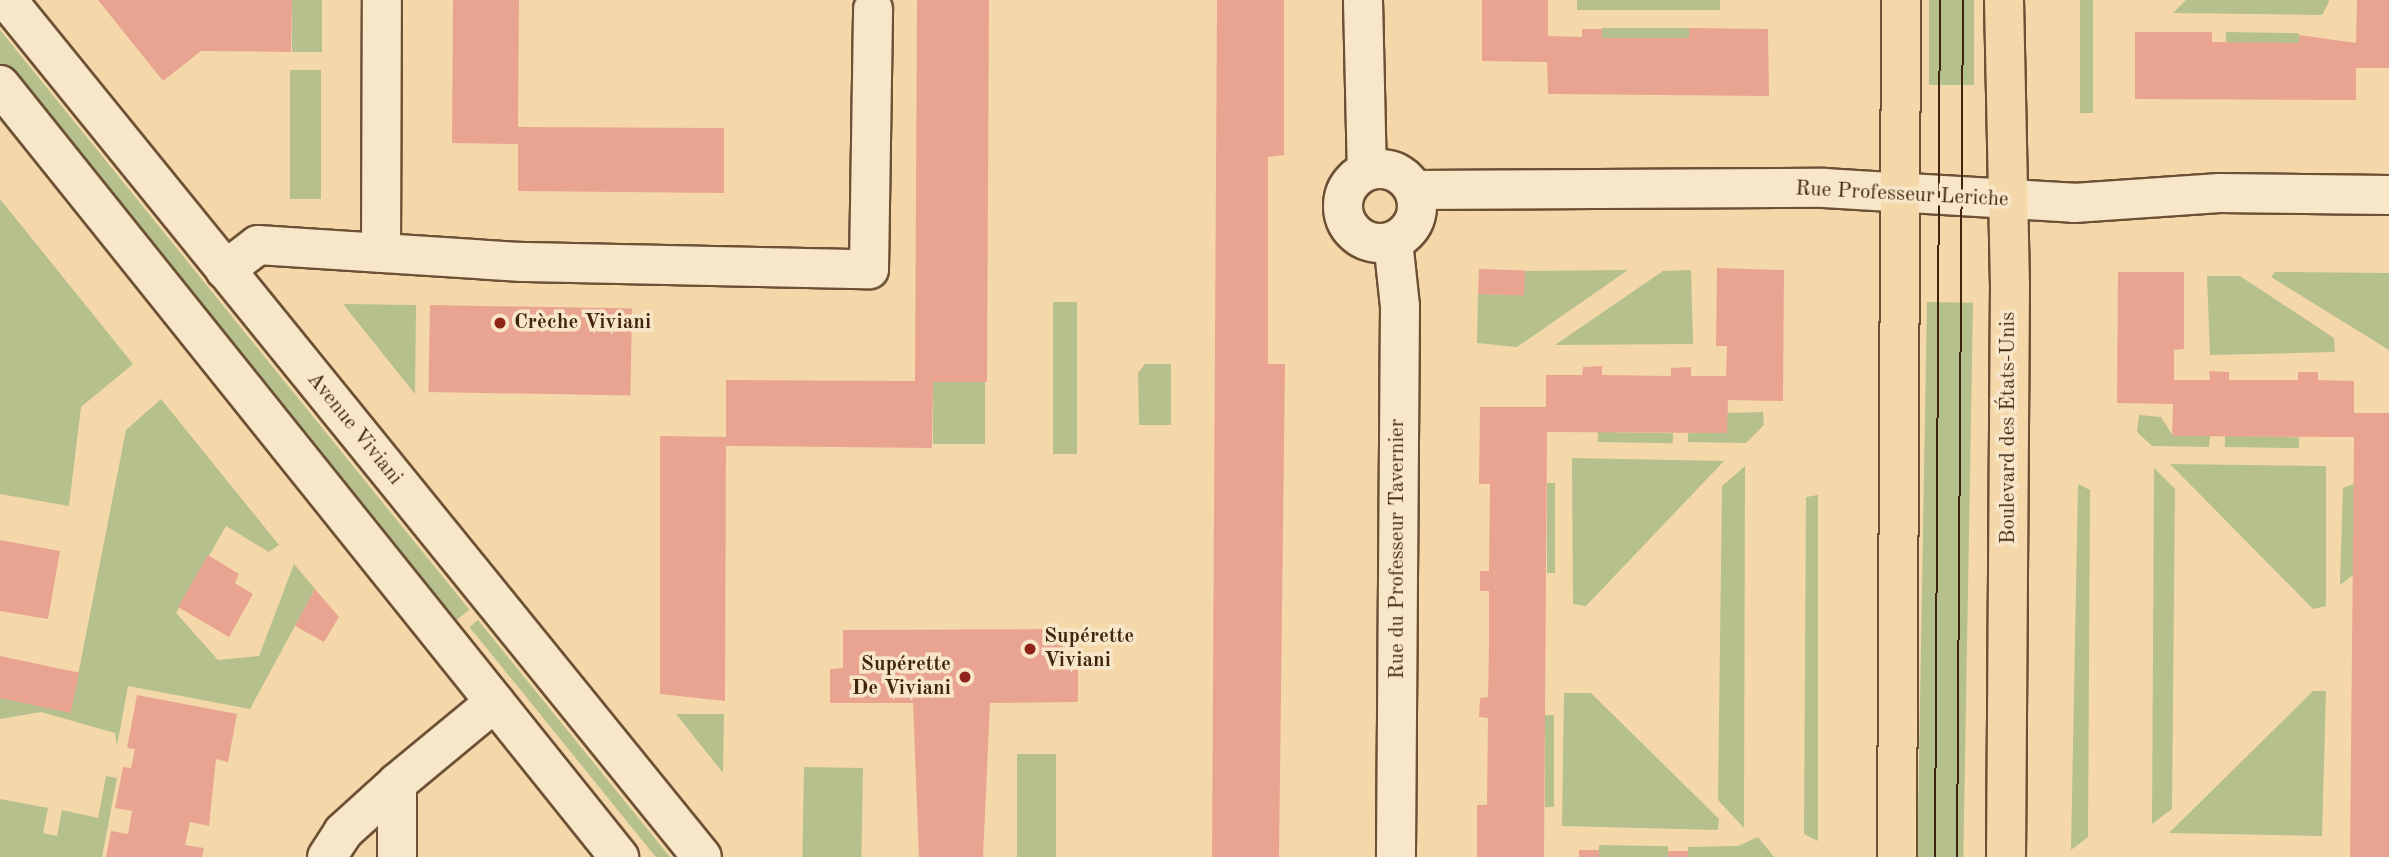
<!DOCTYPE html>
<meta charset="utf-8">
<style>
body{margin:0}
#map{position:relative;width:2389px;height:857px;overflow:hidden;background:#f4d8aa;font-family:"Old Standard TT",serif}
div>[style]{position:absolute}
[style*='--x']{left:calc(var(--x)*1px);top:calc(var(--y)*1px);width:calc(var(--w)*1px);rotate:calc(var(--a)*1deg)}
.green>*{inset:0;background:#b5c08d;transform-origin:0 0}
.building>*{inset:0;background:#e9a491;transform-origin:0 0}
.roads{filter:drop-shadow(2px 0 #6d5135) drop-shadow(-2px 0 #6d5135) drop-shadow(0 2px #6d5135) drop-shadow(0 -2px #6d5135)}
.minor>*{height:38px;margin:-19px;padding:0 19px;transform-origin:19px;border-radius:19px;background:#f8e6c8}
.minor>.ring{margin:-19px;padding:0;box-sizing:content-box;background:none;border:38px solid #f8e6c8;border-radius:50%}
.major>*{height:38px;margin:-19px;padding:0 19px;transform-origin:19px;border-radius:19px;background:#f4d8aa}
.tram>*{height:2px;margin:-1px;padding:0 1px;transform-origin:1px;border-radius:1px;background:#40240e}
.dots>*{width:19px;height:19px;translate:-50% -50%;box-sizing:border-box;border:4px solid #f8e6c8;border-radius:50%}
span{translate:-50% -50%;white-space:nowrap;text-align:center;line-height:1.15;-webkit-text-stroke:7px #f8e6c8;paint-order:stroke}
.street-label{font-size:21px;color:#40240e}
.poi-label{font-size:21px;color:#40240e;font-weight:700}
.left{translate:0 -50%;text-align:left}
.right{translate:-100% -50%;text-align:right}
</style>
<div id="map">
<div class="green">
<div style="left:292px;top:0;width:30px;height:52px"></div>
<div style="left:1577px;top:0;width:143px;height:10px"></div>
<div style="left:1929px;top:0;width:45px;height:85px"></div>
<div style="left:2080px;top:0;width:13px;height:113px"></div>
<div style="clip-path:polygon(2186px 0,2329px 0,2329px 2px,2322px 15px,2173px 13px)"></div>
<div style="left:1602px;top:28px;width:87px;height:10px"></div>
<div style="left:0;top:30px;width:746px;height:21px;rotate:51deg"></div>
<div style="left:2226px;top:32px;width:73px;height:11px;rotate:1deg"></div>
<div style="left:290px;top:70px;width:31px;height:129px"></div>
<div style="clip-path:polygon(0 199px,133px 364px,81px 407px,69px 506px,0 494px)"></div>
<div style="clip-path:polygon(1628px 270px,1517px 347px,1477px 343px,1478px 294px,1523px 295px,1525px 271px)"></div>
<div style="clip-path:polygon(1691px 270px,1693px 344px,1555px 345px,1663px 271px)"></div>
<div style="clip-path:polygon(2275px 272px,2389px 273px,2389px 350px,2271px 277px)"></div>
<div style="clip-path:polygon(2207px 276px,2240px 276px,2334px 338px,2335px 352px,2210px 355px)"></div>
<div style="left:1053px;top:302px;width:24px;height:152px"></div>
<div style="left:1927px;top:302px;width:46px;height:555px;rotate:1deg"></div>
<div style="clip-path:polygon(343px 304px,416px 305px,415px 394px)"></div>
<div style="clip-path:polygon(1145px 364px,1171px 364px,1171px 425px,1139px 425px,1138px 373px)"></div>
<div style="left:933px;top:382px;width:52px;height:62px"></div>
<div style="clip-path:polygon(161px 399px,279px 545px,269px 552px,226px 526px,176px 613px,218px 660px,259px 656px,294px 564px,315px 589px,250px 709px,128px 686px,117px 746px,115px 733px,41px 712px,0 719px,0 697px,71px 711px,126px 430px)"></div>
<div style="clip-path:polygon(1763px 412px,1764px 425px,1746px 443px,1688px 442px,1688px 433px,1727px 433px,1727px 413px)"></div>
<div style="clip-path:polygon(2139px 415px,2161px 417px,2173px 436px,2210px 436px,2209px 447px,2152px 446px,2137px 432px)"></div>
<div style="left:1598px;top:432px;width:75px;height:10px;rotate:1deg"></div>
<div style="left:2225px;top:436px;width:74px;height:11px;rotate:1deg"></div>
<div style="clip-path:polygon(1572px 458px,1724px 461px,1586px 606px,1573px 604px)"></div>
<div style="clip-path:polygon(2170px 464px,2326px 466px,2326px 606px,2313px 609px)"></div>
<div style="clip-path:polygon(1745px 466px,1744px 828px,1718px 800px,1722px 486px)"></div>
<div style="clip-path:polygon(2154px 468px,2175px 489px,2172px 809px,2152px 824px)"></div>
<div style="left:1547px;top:483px;width:8px;height:90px"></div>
<div style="clip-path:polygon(2078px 484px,2090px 490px,2088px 837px,2071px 850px)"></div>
<div style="clip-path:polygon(2354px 484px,2353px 575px,2340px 585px,2343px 488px)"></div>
<div style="clip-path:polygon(1818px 495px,1818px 841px,1804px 834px,1806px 497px)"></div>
<div style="left:478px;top:620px;width:305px;height:11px;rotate:51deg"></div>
<div style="clip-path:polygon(2313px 691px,2326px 691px,2322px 836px,2169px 833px)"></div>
<div style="clip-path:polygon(1564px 693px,1591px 693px,1719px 819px,1718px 830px,1562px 826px)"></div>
<div style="clip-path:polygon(676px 714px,724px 714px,723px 773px)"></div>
<div style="left:1545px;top:715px;width:9px;height:92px"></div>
<div style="left:1017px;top:754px;width:39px;height:103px"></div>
<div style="left:804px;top:767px;width:59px;height:90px;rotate:1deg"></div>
<div style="clip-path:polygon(106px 776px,117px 778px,102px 857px,0 857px,0 799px,48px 808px,43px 833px,57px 836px,62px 810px,98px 818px)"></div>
<div style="clip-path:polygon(1758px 837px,1774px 857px,1688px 857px,1688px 847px,1738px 846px)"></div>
<div style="left:1599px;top:845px;width:69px;height:12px;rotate:1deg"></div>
</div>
<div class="building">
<div style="clip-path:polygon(98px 0,292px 0,291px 52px,201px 51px,163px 81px)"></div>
<div style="clip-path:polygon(453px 0,519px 0,518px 127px,724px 128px,724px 193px,518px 191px,518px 144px,452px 143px)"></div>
<div style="clip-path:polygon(917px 0,989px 0,987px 382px,933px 382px,932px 448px,726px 446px,725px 701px,660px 694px,660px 436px,726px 437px,726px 380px,915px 381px)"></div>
<div style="clip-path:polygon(1217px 0,1284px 0,1284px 155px,1268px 157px,1268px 364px,1285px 364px,1279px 857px,1212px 857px)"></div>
<div style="clip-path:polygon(1482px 0,1548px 0,1548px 36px,1582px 37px,1582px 29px,1602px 29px,1602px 38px,1689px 38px,1689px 28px,1768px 29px,1769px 96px,1548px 94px,1547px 62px,1482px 61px)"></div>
<div style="clip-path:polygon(2357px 0,2389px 0,2389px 68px,2356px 68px,2356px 100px,2135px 99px,2135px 32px,2212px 32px,2212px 42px,2299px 43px,2299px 35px,2356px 43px)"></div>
<div style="clip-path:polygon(1717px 268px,1784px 270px,1783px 401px,1728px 400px,1727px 433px,1547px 432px,1544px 857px,1477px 857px,1477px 805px,1487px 805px,1488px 718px,1479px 717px,1480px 698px,1488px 697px,1489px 644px,1489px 591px,1480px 591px,1480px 571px,1489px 571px,1490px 484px,1479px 484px,1480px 407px,1546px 407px,1546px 375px,1582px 375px,1583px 367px,1602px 366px,1602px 375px,1671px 376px,1671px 368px,1691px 367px,1691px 376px,1726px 376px,1727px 346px,1716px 346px)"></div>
<div style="left:1479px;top:269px;width:46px;height:25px;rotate:2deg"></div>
<div style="clip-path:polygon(2118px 272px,2184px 272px,2184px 349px,2174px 350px,2174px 380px,2210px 380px,2209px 371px,2229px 372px,2229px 380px,2298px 380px,2298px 372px,2318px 372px,2318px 380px,2354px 381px,2354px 413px,2389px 413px,2389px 857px,2350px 857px,2354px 437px,2172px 436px,2173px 404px,2117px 403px)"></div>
<div style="left:430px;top:305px;width:202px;height:87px;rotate:1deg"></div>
<div style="clip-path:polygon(0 540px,60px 551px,48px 619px,0 611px)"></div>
<div style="clip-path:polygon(208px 555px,239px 574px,235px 583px,253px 594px,229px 637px,178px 607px)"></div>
<div style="clip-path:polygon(315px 589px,339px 617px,324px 642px,295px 626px)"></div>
<div style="clip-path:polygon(1063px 629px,1063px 669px,1078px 669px,1078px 702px,990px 703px,983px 857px,919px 857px,913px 703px,830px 703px,830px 669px,843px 668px,843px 630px)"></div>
<div style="left:0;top:656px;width:81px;height:41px;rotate:12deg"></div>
<div style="clip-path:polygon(137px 695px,237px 714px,228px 762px,216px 759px,209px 826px,190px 822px,185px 845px,204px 848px,202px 857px,106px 857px,111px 831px,128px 834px,132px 811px,115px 808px,123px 767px,131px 768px,135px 749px,127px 748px)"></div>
<div style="left:1579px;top:850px;width:20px;height:7px"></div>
<div style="left:1668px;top:851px;width:20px;height:6px"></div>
</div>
<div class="roads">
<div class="minor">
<div style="--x:7;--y:0;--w:1103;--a:50.96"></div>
<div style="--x:1363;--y:0;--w:171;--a:88.7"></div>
<div style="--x:0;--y:85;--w:990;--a:51.28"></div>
<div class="ring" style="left:1343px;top:169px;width:36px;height:36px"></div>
<div style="--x:1415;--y:190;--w:409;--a:-0.3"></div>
<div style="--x:1824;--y:188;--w:250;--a:3.4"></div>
<div style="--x:2074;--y:203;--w:146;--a:-3.9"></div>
<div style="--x:2220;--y:193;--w:169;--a:0.7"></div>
<div style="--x:1393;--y:241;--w:65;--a:83.9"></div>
<div style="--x:1400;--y:306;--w:551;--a:90.42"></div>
<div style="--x:381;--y:253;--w:253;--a:-89.8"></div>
<div style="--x:225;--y:270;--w:41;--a:-37.1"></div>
<div style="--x:258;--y:245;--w:265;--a:3.7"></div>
<div style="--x:522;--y:262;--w:347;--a:1.2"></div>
<div style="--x:869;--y:269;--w:260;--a:-89.1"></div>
<div style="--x:327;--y:857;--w:30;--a:-57"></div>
<div style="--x:343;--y:832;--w:73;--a:-42.2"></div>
<div style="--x:397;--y:857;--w:74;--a:-90"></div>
<div style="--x:397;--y:783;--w:127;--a:-39.6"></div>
</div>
<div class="major">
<div style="--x:2004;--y:0;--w:285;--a:88.8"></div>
<div style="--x:2010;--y:285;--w:572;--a:90.4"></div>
<div style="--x:1897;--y:857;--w:857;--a:-89.73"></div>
</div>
</div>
<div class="tram">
<div style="--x:1935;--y:857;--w:857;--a:-89.67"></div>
<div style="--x:1957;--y:857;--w:857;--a:-89.6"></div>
</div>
<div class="dots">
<div style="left:500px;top:323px;background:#8f2418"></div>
<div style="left:1030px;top:649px;background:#8f2418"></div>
<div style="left:965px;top:677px;background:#8f2418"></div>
</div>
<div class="street-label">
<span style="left:1902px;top:195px;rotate:3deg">Rue Professeur Leriche</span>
<span style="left:2009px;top:428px;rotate:-90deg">Boulevard des États-Unis</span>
<span style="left:354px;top:429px;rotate:51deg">Avenue Viviani</span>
<span style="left:1398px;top:549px;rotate:-90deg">Rue du Professeur Tavernier</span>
</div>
<div class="poi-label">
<span class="left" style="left:514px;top:323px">Crèche Viviani</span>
<span class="left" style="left:1044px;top:649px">Supérette<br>Viviani</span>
<span class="right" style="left:951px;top:677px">Supérette<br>De Viviani</span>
</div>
</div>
